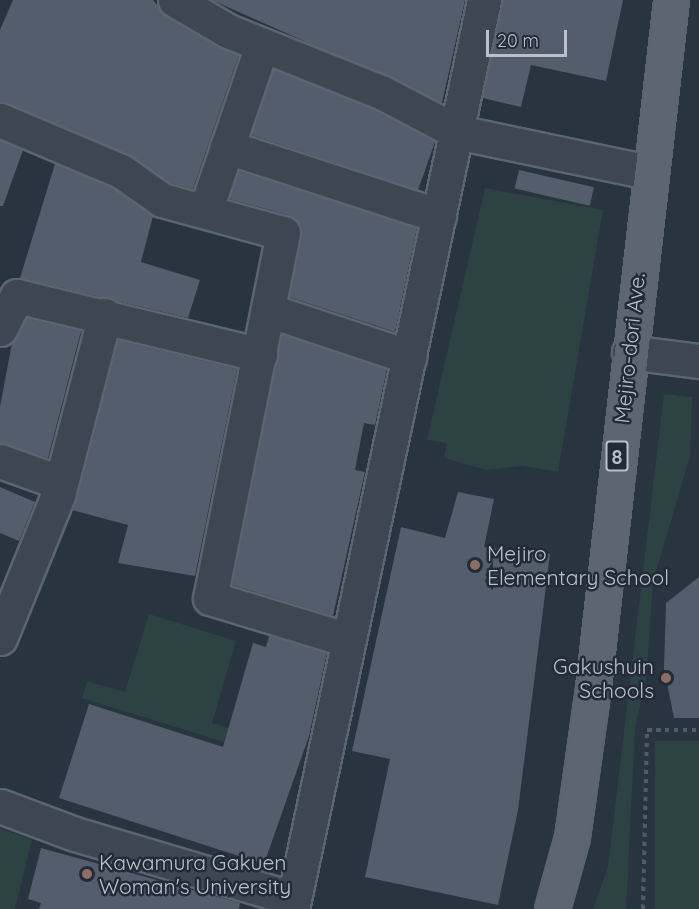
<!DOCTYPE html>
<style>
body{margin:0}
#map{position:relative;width:699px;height:909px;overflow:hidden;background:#293441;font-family:Quicksand,sans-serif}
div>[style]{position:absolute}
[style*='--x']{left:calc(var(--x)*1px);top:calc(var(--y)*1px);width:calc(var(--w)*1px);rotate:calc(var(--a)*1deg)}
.green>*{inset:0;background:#2c4243;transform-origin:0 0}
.building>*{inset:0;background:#535d6c;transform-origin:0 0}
.path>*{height:4px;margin-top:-2px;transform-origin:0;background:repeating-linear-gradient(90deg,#4c5f61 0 4.5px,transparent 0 9px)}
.roads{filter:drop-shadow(2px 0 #5b646f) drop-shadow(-2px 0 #5b646f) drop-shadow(0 2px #5b646f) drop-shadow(0 -2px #5b646f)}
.minor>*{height:33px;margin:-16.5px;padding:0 16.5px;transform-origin:16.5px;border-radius:16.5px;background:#3d4651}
.major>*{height:33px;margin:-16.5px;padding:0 16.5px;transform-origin:16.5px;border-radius:16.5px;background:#5c6571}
.dots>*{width:16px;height:16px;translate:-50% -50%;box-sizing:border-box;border:3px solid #222b37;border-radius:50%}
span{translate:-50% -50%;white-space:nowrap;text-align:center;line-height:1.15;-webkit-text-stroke:5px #222b37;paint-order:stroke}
.shield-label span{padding:2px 4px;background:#222b37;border:2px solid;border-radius:4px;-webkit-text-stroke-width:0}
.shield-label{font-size:20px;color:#bac1cb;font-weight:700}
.street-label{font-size:21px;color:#bac1cb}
.poi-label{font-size:21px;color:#bac1cb}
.left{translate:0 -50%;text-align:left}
.right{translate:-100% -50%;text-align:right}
.scale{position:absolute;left:486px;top:30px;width:81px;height:27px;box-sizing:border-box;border:3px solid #bac1cb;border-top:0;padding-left:8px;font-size:18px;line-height:21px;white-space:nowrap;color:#bac1cb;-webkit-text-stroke:4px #222b37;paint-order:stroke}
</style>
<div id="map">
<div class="green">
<div style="clip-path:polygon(485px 188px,603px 210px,558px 472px,522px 466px,486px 470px,444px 458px,447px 443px,427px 440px)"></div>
<div style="clip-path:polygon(664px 394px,692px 397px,690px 456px,653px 582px,646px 680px,635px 728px,626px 909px,593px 909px,608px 867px)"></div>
<div style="clip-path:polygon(149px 614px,236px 641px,212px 723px,300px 750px,296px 764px,82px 698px,87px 681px,125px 692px)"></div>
<div style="left:699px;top:741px;width:168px;height:44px;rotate:90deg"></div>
<div style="clip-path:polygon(0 828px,32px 840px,15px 909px,0 909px)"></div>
</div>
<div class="building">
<div style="clip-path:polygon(13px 0,153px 0,166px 16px,239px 55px,193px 189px,170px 183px,128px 154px,0 102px,0 30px)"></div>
<div style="clip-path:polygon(212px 0,465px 0,442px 103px)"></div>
<div style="clip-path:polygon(503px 0,623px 0,606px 81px,531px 65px,521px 107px,483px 98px)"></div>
<div style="clip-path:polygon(273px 69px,375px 110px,435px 142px,418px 190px,251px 135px)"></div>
<div style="clip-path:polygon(0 140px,23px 150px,3px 206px,0 206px)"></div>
<div style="clip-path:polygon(55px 164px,112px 187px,153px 216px,141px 262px,200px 280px,188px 318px,20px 278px)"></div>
<div style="left:519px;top:170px;width:77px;height:19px;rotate:13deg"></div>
<div style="clip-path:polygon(239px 171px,417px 228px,395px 332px,289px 297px,301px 227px,288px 215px,229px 199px)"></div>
<div style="clip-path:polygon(27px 318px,81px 331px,48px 458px,0 443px,0 407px,12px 343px)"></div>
<div style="clip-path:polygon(282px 334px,387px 369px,375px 425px,364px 423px,355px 470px,365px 472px,333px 616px,232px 585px)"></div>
<div style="clip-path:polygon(118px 340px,237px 369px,195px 576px,118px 563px,128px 525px,72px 510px)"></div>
<div style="clip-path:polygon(0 487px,35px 502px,19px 541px,0 533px)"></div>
<div style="clip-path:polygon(458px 492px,494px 499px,484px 547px,550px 554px,518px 810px,498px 905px,365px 877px,390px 759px,352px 751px,401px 527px,445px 538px)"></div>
<div style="clip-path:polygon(699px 577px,699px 718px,674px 718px,664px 668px,666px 603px)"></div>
<div style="clip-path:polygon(269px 636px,327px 653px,309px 736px,264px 864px,59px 798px,89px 704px,223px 747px,253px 643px,266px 647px)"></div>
<div style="clip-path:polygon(41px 848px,240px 903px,239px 909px,39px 909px,41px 903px,28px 899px)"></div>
</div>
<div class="path">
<div style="--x:643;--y:909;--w:179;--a:-88.7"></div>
<div style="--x:647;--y:730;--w:52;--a:0"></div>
</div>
<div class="roads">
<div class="minor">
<div style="--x:175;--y:0;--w:61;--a:30.3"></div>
<div style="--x:228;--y:31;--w:167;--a:21.8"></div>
<div style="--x:383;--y:93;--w:84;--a:27.8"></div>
<div style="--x:457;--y:132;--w:196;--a:11.8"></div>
<div style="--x:0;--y:120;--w:131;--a:22.9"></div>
<div style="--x:121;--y:171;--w:50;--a:35.3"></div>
<div style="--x:162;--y:200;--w:125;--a:15.3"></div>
<div style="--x:283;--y:233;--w:372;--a:101.3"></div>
<div style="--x:210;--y:598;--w:144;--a:16.9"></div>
<div style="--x:227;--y:147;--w:223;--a:18"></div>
<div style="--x:206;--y:209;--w:173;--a:-71.1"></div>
<div style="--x:268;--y:310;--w:149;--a:18.4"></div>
<div style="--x:0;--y:329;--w:37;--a:-63"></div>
<div style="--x:17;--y:296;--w:250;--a:13.6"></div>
<div style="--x:629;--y:352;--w:71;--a:7.3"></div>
<div style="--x:0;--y:461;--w:65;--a:19.8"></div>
<div style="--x:0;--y:638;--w:154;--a:-67.9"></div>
<div style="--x:58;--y:495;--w:186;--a:-75.4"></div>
<div style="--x:0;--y:806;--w:80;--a:20.5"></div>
<div style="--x:75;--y:834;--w:228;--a:16.5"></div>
<div style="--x:292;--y:909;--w:929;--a:-78.07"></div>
</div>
<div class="major">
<div style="--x:552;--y:909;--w:75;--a:-74.5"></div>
<div style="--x:572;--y:837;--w:151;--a:-82"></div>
<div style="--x:593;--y:687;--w:691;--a:-83.52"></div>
</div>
</div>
<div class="dots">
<div style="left:475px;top:565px;background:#8d6e63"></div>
<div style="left:666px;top:678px;background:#8d6e63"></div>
<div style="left:87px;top:874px;background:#8d6e63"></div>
</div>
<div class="shield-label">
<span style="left:617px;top:456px">8</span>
</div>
<div class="street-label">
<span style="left:629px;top:348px;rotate:-84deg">Mejiro-dori Ave.</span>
</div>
<div class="poi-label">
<span class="left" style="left:487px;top:565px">Mejiro<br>Elementary School</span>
<span class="right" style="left:654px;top:678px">Gakushuin<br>Schools</span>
<span class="left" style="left:99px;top:874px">Kawamura Gakuen<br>Woman's University</span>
</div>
<div class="scale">20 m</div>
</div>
